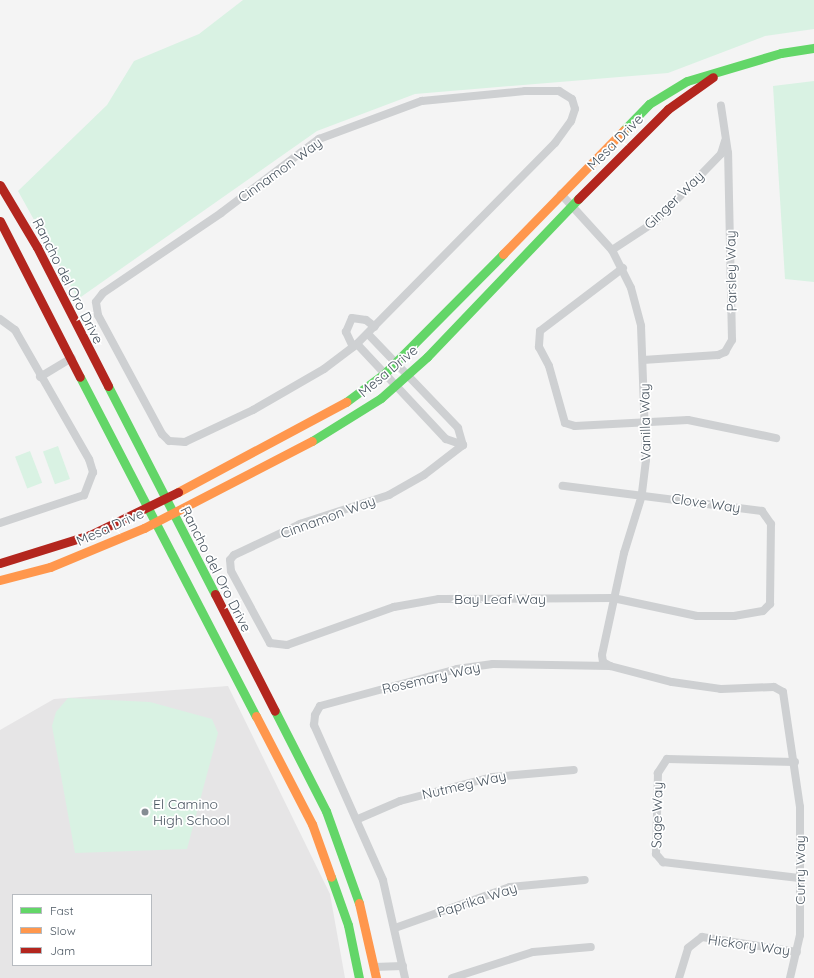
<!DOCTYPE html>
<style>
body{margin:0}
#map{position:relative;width:814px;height:978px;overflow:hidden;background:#f4f4f4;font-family:Quicksand,sans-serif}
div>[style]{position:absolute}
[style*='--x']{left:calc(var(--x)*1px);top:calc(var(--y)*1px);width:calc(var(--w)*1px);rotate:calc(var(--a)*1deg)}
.education>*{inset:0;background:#e6e5e6}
.green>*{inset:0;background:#d9f2e3;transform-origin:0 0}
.street>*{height:8px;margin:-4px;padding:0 4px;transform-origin:4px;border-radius:4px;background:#ced0d2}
.fast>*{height:9px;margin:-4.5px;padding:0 4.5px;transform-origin:4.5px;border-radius:4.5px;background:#63d668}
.slow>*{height:9px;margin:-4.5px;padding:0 4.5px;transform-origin:4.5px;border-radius:4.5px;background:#ff974d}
.jam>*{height:9px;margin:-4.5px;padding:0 4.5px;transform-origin:4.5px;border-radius:4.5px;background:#b3261e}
.dots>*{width:11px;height:11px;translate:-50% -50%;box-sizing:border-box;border:2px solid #fff;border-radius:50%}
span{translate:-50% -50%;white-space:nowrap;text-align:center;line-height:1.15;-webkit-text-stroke:3.5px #fff;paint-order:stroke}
.street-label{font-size:14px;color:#4a5661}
.poi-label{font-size:14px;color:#4a5661}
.left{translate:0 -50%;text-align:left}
.legend{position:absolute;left:12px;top:894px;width:140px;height:72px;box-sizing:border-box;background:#fff;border:1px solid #b7bbc0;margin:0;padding:5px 7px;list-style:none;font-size:12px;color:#4a5661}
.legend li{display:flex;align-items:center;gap:8px;height:20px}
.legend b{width:20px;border:1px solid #b7bbc0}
</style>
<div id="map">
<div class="education">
<div style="clip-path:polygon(evenodd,228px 686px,330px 894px,345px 978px,0 978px,0 730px,54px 699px,228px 686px,13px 895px,151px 895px,151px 965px,13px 965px,13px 895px)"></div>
</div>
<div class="green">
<div style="clip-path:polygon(243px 0,814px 0,814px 29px,765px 36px,668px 73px,415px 94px,317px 131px,78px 299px,18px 191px,107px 105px,134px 61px,199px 34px)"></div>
<div style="clip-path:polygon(814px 81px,814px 282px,785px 279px,773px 86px)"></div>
<div style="left:58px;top:446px;width:35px;height:16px;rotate:70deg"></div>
<div style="left:30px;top:451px;width:34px;height:16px;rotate:69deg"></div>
<div style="clip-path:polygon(68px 698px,150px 702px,212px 719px,218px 733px,187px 849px,75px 853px,52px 726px,56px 712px)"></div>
</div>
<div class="street">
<div style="--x:525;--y:91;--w:34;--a:0"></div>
<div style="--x:559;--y:91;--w:15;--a:32"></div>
<div style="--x:572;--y:99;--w:10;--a:73"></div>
<div style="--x:575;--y:109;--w:13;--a:108"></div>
<div style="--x:571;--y:121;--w:27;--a:126"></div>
<div style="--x:555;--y:143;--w:282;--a:134.6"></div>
<div style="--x:357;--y:344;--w:41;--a:142.9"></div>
<div style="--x:324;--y:369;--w:82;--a:150"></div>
<div style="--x:253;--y:410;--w:75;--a:154.8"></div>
<div style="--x:185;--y:442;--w:16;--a:-176"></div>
<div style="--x:169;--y:441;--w:10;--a:-135"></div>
<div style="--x:162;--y:434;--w:135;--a:-118.3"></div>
<div style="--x:98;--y:315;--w:13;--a:-99"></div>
<div style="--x:96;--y:302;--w:11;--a:-52"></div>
<div style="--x:103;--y:293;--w:143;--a:-34.1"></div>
<div style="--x:221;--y:213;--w:123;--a:-37.1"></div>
<div style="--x:319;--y:139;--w:110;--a:-20.3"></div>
<div style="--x:422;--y:101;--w:103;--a:-5.5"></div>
<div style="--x:561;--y:194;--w:76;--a:47.7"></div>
<div style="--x:612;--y:250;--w:42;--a:63.4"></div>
<div style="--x:631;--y:288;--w:39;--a:75"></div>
<div style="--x:641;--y:326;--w:134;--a:87.9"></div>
<div style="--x:646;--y:460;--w:35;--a:97"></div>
<div style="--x:642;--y:495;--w:61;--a:107.2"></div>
<div style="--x:624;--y:553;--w:104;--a:102.2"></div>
<div style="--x:602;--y:655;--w:7;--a:82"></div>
<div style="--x:603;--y:662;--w:8;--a:30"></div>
<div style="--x:612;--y:250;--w:53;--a:-33.4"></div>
<div style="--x:656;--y:221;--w:93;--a:-45.9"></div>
<div style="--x:721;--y:154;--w:14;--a:-73"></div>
<div style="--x:623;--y:268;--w:104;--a:142.8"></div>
<div style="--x:540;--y:331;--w:16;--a:94"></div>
<div style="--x:539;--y:347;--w:21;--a:62"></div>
<div style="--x:549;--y:366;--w:59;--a:74.3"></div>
<div style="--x:565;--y:423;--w:10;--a:17"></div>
<div style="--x:575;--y:426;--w:113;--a:-3"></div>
<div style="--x:688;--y:420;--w:90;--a:11.6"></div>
<div style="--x:0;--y:319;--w:19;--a:36"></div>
<div style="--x:15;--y:330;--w:149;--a:60.2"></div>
<div style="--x:89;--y:459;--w:14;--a:73"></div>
<div style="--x:93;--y:472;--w:25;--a:111"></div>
<div style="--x:84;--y:495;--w:89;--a:161.6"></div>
<div style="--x:368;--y:334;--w:130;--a:46.2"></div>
<div style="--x:458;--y:428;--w:18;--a:74"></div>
<div style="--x:357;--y:344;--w:130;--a:46.9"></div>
<div style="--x:446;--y:439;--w:18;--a:19"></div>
<div style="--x:353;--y:347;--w:17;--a:-115"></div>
<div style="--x:346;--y:332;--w:15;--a:-67"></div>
<div style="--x:352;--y:318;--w:14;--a:8"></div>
<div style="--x:366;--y:320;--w:11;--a:38"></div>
<div style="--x:643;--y:360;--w:75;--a:-3.8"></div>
<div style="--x:718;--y:355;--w:8;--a:-23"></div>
<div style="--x:725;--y:352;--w:14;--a:-60"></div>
<div style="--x:732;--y:340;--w:187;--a:-91.2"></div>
<div style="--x:728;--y:153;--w:48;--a:-98.5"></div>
<div style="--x:40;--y:377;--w:37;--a:-31"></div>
<div style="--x:463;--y:445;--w:49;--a:142.4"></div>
<div style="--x:424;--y:475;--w:40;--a:150.3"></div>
<div style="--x:389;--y:495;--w:94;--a:162"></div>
<div style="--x:300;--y:524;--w:73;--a:154.8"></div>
<div style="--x:234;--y:555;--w:6;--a:129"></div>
<div style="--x:230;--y:560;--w:11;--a:85"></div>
<div style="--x:231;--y:571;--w:82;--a:61.6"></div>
<div style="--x:270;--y:643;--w:17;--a:7"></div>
<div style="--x:287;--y:645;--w:114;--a:-19.6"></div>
<div style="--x:394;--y:607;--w:46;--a:-10.1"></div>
<div style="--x:439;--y:599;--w:174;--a:-0.3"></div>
<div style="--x:613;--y:598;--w:86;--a:12.1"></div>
<div style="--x:697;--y:616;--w:37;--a:0"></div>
<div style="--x:734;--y:616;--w:29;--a:-10"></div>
<div style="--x:763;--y:611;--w:10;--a:-45"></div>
<div style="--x:770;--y:604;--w:80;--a:-89.3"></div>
<div style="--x:771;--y:524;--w:16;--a:-125"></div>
<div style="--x:762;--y:511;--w:201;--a:-172.8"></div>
<div style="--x:795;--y:762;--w:128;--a:-178.7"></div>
<div style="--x:667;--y:759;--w:17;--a:123"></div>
<div style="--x:658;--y:773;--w:81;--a:91.4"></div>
<div style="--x:656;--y:854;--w:11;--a:49"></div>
<div style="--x:663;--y:862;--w:137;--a:6.7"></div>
<div style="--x:358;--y:819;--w:46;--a:-23.2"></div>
<div style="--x:400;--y:801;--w:95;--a:-14.6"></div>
<div style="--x:492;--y:777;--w:82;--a:-4.9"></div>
<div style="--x:395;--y:928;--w:122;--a:-19.6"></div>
<div style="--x:510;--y:887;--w:75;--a:-5.3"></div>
<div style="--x:374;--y:967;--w:29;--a:-2"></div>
<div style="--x:405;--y:978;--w:100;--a:-102.7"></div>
<div style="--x:383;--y:880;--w:170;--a:-114"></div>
<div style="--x:314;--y:725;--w:10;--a:-84"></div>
<div style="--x:315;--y:715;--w:10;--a:-61"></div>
<div style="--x:320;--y:706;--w:142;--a:-15.1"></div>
<div style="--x:457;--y:669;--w:36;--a:-8"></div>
<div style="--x:493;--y:664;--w:117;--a:1"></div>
<div style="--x:610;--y:666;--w:64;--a:14.5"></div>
<div style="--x:672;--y:682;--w:49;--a:8.1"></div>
<div style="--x:721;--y:689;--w:53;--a:-2.2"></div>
<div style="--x:774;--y:687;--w:10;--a:29"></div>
<div style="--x:783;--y:692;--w:116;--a:81.6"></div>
<div style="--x:800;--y:807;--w:128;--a:90"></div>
<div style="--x:800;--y:935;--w:44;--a:103.1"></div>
<div style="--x:452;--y:978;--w:85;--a:-17.8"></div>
<div style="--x:533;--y:952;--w:58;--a:-4.9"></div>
<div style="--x:679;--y:978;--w:31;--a:-73"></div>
<div style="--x:688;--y:948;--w:18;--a:-38"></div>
<div style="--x:702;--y:937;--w:96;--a:9"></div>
</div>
<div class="fast">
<div style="--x:624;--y:130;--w:36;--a:-46"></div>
<div style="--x:649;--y:104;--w:44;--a:-31.2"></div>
<div style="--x:687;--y:81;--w:98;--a:-16.6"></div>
<div style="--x:781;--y:53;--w:33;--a:-9"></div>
<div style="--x:80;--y:377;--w:382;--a:62.6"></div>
<div style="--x:108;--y:386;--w:234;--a:62.8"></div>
<div style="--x:346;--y:402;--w:49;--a:-36.6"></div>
<div style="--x:385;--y:373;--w:168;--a:-45.2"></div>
<div style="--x:312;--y:441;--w:81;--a:-31.9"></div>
<div style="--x:381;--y:398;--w:62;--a:-41.7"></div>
<div style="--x:427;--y:357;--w:219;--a:-46.3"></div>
<div style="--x:275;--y:711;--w:112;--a:63"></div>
<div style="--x:326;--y:811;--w:98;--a:70.3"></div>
<div style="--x:331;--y:877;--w:51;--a:70.5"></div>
<div style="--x:348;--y:925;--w:54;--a:78.3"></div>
</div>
<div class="slow">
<div style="--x:503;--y:254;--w:173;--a:-45.7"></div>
<div style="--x:178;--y:492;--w:191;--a:-28.2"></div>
<div style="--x:0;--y:580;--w:52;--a:-14.6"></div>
<div style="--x:50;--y:567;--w:102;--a:-22.5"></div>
<div style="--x:144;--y:528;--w:189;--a:-27.4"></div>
<div style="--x:256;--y:716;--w:122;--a:62.6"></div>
<div style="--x:312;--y:824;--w:56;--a:70.3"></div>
<div style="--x:359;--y:903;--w:77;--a:77.2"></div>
</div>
<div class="jam">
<div style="--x:0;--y:185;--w:72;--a:59.2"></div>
<div style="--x:37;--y:247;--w:156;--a:62.9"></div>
<div style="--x:578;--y:199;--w:127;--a:-45"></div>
<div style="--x:668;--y:109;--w:55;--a:-35.4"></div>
<div style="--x:0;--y:221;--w:175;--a:62.9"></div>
<div style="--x:0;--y:563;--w:94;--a:-17.3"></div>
<div style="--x:90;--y:535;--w:98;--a:-26"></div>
<div style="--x:215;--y:594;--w:131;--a:62.9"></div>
</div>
<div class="dots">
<div style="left:145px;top:812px;background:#868d94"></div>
</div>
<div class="street-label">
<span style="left:615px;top:142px;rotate:-45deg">Mesa Drive</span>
<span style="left:280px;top:170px;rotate:-36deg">Cinnamon Way</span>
<span style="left:674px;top:200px;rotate:-44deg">Ginger Way</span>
<span style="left:731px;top:271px;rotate:-91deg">Parsley Way</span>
<span style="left:68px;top:281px;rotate:63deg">Rancho del Oro Drive</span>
<span style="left:388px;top:371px;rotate:-40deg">Mesa Drive</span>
<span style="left:645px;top:422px;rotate:-91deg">Vanilla Way</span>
<span style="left:706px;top:503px;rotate:8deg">Clove Way</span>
<span style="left:328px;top:517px;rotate:-20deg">Cinnamon Way</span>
<span style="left:110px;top:527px;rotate:-24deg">Mesa Drive</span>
<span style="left:216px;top:569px;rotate:63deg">Rancho del Oro Drive</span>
<span style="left:500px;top:599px">Bay Leaf Way</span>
<span style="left:431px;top:678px;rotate:-13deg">Rosemary Way</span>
<span style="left:464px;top:785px;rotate:-13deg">Nutmeg Way</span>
<span style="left:657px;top:815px;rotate:-89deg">Sage Way</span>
<span style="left:800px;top:870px;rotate:-90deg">Curry Way</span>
<span style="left:477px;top:900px;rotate:-18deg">Paprika Way</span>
<span style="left:749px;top:945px;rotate:8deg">Hickory Way</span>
</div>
<div class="poi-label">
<span class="left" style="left:153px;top:812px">El Camino<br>High School</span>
</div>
<ul class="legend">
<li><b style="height:5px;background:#63d668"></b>Fast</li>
<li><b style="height:5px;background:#ff974d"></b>Slow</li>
<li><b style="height:5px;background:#b3261e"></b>Jam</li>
</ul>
</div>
